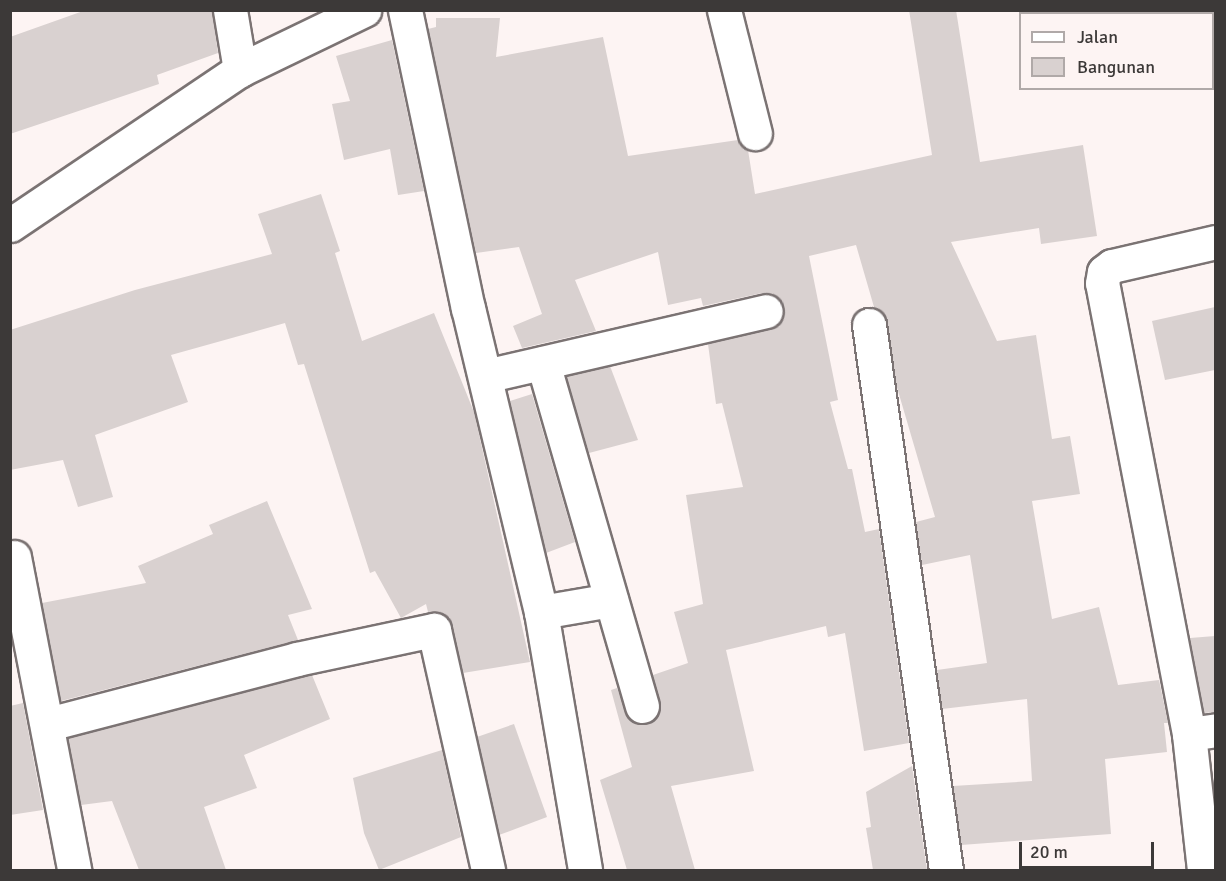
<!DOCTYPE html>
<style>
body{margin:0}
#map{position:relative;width:1226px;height:881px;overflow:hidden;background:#fdf4f3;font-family:Signika,sans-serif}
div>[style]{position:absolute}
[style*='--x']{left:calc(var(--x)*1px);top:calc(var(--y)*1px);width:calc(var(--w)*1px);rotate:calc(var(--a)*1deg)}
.building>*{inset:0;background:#d9d1d0}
.roads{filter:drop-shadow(2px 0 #7b7373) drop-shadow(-2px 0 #7b7373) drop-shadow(0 2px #7b7373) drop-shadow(0 -2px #7b7373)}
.street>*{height:33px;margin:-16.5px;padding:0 16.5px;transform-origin:16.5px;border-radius:16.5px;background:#fff}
span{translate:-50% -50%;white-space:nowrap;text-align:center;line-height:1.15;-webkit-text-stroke:4.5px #fdf4f3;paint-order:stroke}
.frame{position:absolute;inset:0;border:12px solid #3c3938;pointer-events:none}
.legend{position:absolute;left:1019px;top:12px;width:195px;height:78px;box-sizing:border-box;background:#fdf4f3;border:2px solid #b0a9a8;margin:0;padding:8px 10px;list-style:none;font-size:18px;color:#3c3938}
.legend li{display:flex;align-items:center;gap:12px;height:30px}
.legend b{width:30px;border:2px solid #b0a9a8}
.scale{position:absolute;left:1019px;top:842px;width:135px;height:27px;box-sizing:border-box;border:3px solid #3c3938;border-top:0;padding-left:8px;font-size:18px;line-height:21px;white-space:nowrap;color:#3c3938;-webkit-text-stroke:4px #fdf4f3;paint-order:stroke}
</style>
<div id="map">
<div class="building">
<div style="clip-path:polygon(86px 10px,212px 10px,218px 53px,157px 75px,159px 84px,10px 134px,10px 37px)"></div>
<div style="clip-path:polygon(909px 10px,956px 10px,980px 162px,1083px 145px,1097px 236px,1041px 244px,1039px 228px,951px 242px,997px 341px,1036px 335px,1052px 439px,1070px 436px,1080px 494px,1032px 501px,1052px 619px,1099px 607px,1118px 685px,1159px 680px,1168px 723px,1164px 723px,1167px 752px,1105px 759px,1111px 834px,961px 845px,953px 786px,1032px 781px,1027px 699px,942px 709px,937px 670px,987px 663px,970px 555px,922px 565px,916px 522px,935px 517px,896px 384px,887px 322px,883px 313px,874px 307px,856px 245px,809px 256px,838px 400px,830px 402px,848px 469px,852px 469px,865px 532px,879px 529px,909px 743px,864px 751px,845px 633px,828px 637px,826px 626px,726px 650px,754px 771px,671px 786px,695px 870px,627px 870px,600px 780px,632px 767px,611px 690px,617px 688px,629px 720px,648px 724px,660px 710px,653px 675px,688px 663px,674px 612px,703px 604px,686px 495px,743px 487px,722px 403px,716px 404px,708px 344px,771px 329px,784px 317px,784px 306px,772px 293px,762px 293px,703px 306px,701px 298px,668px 305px,658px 252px,575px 280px,596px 331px,522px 348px,513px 326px,542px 314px,519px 247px,476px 253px,428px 29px,436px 27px,436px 18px,500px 18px,496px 57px,603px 37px,628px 156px,738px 140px,748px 150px,755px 194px,932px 155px)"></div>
<div style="clip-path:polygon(392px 40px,424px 191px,398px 195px,390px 149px,344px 160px,332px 104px,350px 101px,336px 56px)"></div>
<div style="clip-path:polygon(321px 194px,340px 251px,335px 253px,362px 341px,434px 313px,474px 412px,530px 662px,463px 673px,447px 617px,428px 612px,426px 604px,401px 618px,375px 571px,370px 573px,304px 364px,298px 365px,285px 323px,171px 355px,188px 402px,95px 435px,113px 497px,78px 507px,63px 460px,10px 470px,10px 330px,135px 290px,272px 254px,258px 214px)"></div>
<div style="clip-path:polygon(1215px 307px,1215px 370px,1165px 380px,1152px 321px)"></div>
<div style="clip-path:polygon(610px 366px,638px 440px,589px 453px,566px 376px)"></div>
<div style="clip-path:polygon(532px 394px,575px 542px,546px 553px,510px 401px)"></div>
<div style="clip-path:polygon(267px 501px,312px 609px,288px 615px,298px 640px,61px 701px,42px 603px,146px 583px,138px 566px,213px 534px,209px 525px)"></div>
<div style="clip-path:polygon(1215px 636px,1215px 712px,1204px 713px,1190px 638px)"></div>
<div style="clip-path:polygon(312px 675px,330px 719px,244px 755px,257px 788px,204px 807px,226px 870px,139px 870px,112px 801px,81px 805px,68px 738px)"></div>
<div style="clip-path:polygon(23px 703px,43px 810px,10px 815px,10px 706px)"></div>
<div style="clip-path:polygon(514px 724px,547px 817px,499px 835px,477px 737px)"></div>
<div style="clip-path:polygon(442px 750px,461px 837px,379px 870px,364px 833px,353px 778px)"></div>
<div style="clip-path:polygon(912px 766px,927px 870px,873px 870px,866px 828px,871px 827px,866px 792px)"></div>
</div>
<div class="roads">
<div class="street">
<div style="--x:230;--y:10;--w:61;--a:80.5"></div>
<div style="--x:405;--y:10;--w:305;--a:78.1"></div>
<div style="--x:468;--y:308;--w:313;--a:76.5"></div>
<div style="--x:541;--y:612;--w:262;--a:80.3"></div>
<div style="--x:724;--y:10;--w:127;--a:75.9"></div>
<div style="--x:10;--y:225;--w:277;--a:-34"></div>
<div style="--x:240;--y:70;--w:138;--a:-25.8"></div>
<div style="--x:869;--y:325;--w:550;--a:81.96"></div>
<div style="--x:543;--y:363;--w:357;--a:73.9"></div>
<div style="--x:485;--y:376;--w:288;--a:-13"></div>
<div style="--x:14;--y:557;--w:319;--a:79.1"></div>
<div style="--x:541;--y:612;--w:71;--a:-9.7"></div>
<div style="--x:48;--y:724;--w:257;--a:-14.6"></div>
<div style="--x:297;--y:659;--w:140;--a:-12"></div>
<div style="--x:434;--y:630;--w:246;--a:77.3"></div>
<div style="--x:1189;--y:734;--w:459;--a:-100.9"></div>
<div style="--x:1102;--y:283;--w:11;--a:-80"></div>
<div style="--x:1104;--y:272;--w:10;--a:-37"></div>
<div style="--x:1112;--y:266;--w:107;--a:-13"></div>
<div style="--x:1204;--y:870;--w:137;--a:-96.3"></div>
<div style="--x:1189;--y:734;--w:27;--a:-8"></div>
</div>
</div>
<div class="frame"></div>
<ul class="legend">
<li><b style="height:8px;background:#fff"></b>Jalan</li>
<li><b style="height:16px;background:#d9d1d0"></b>Bangunan</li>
</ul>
<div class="scale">20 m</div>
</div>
